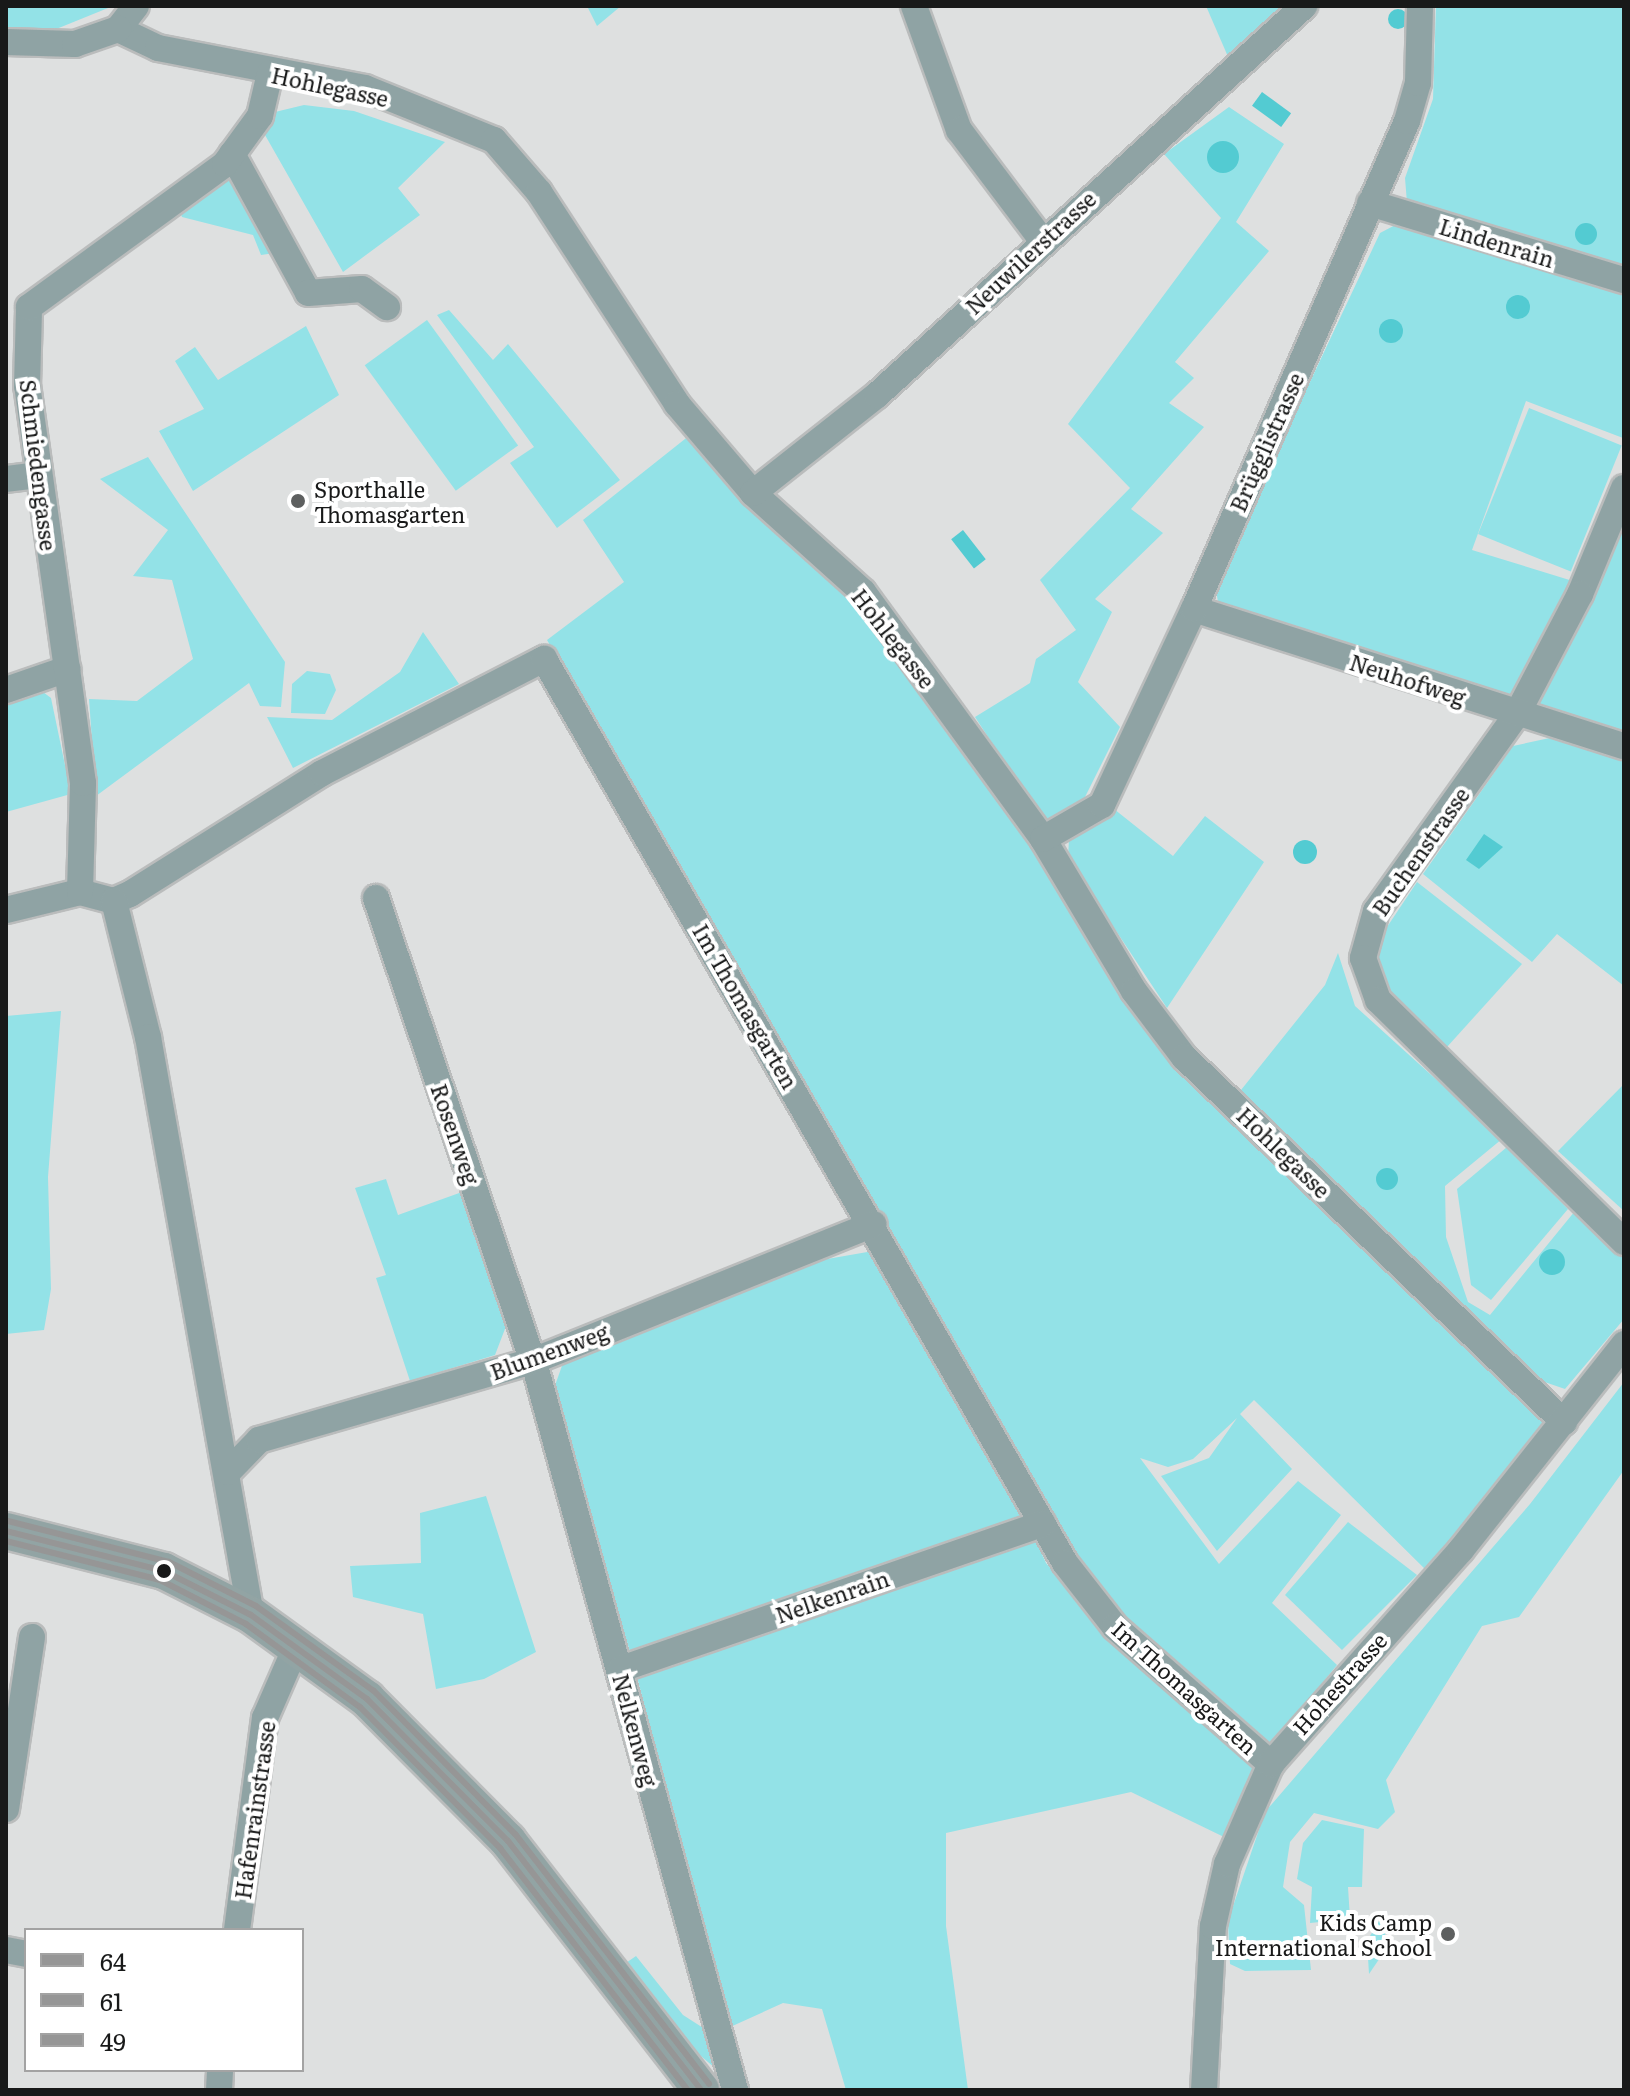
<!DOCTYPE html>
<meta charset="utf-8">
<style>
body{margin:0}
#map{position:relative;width:1630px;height:2096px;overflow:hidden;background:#dee0e0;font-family:Literata,serif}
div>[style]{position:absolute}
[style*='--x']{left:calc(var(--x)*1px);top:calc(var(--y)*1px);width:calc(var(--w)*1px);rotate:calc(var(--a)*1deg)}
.green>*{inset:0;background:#93e2e7;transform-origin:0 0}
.water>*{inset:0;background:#53cbd2;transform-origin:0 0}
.round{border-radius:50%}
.roads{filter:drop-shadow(2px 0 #babcbc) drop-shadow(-2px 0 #babcbc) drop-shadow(0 2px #babcbc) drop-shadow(0 -2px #babcbc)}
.street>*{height:26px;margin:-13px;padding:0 13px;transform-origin:13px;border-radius:13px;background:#8fa3a4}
.secondary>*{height:36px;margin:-18px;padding:0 18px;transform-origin:18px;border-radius:18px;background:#92a4a4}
.bus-1>*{height:6px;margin:-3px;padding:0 3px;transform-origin:3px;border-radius:3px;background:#969696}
.bus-2>*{height:6px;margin:-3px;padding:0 3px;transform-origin:3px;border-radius:3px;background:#969696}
.bus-3>*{height:6px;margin:-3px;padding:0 3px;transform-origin:3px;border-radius:3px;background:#969696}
.dots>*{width:22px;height:22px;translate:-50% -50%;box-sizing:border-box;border:4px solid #fff;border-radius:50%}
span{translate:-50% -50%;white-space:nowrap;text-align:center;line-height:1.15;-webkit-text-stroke:8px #fff;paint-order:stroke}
.street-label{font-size:22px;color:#181919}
.poi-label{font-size:22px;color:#181919}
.left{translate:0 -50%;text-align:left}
.right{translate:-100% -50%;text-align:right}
.frame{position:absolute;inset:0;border:8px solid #181919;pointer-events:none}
.legend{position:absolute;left:24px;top:1928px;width:280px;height:144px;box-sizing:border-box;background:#fff;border:2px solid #a3a3a3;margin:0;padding:10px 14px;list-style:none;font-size:24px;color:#181919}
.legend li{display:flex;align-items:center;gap:16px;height:40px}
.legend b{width:40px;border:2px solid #a3a3a3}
</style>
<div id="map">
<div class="green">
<div style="clip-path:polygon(113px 6px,39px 36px,6px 32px,6px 7px)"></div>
<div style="clip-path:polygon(587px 6px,621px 6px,597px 26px)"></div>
<div style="clip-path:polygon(1206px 6px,1285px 6px,1229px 59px)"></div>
<div style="clip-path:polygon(1436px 6px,1624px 6px,1624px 271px,1407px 203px,1405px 178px,1433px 99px)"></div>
<div style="clip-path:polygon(304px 105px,354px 111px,445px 142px,398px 188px,420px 215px,343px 272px,265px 135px,275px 112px)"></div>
<div style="clip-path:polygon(1229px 107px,1284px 144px,1236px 222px,1269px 251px,1175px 362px,1194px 378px,1169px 403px,1204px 427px,1131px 509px,1163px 533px,1095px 599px,1112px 612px,1078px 682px,1120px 727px,1077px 813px,1045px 824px,975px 717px,1030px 683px,1036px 659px,1076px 630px,1040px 580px,1130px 488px,1068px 424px,1221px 218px,1164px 154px)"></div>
<div style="clip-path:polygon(227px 172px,275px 253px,261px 255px,253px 235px,182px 217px,176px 202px)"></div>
<div style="clip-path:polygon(1401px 222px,1624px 290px,1623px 438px,1526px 401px,1472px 550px,1576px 582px,1512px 700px,1218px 602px,1215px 584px,1380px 233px)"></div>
<div style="clip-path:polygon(449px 310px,493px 360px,508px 344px,620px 480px,557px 528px,510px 463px,534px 447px,437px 315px)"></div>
<div style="left:427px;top:320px;width:155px;height:77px;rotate:54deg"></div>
<div style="clip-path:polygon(306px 326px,339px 395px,193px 491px,159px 431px,204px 409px,175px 361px,195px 347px,218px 380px)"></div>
<div style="left:1529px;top:408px;width:100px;height:136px;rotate:22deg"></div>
<div style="clip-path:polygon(690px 435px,856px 598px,1033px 842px,1167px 1057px,1549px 1423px,1430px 1574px,1254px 1400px,1240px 1414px,1292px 1469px,1217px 1551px,1161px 1476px,1209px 1458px,1237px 1418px,1193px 1459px,1168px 1467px,1140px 1458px,1219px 1564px,1298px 1481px,1341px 1515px,1272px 1603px,1337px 1665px,1270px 1747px,1137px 1632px,1064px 1542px,547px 640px,624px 582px,583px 520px)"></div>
<div style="clip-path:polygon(148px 457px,285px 662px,281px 707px,260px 706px,249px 683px,96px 796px,89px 699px,137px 701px,193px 659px,172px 580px,133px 576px,168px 530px,100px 479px)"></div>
<div style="clip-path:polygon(1624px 514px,1624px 731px,1535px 709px)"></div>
<div style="clip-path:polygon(423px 632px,459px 684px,293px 768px,267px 717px,332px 720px,400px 672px)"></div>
<div style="clip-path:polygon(307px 671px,330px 674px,336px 690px,325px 714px,291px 713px,292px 684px)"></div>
<div style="clip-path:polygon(39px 689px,51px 698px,71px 794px,6px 812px,6px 701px)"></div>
<div style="clip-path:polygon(1559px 736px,1624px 757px,1624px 986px,1557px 934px,1532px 962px,1423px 874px,1513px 746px)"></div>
<div style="clip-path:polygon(1109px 805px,1173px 856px,1205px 816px,1264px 862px,1167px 1008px,1068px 858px,1069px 839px)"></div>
<div style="clip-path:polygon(1417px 882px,1522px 964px,1447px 1047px,1388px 994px,1378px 966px,1381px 936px)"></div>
<div style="clip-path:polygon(1338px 953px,1355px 1006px,1502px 1139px,1445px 1186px,1446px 1237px,1468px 1302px,1490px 1315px,1575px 1211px,1624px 1258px,1624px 1319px,1565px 1389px,1527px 1376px,1237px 1095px,1325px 985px)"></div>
<div style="clip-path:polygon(61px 1011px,48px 1177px,51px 1289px,44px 1330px,6px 1334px,6px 1016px)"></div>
<div style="clip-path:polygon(1624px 1084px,1624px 1211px,1558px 1151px)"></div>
<div style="clip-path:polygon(1507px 1147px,1568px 1209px,1491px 1300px,1471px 1285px,1457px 1189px)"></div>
<div style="clip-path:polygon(386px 1179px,398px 1215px,462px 1192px,508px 1321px,495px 1355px,410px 1381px,376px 1278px,386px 1275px,355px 1188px)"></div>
<div style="clip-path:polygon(873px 1251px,1027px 1518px,633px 1662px,553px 1391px,563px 1363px,793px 1265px)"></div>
<div style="clip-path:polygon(1624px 1382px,1624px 1470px,1519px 1617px,1482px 1626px,1386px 1780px,1395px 1812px,1378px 1829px,1314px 1813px,1290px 1842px,1283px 1887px,1304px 1905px,1311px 1970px,1245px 1971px,1230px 1964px,1228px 1921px,1265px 1812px,1530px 1504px)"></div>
<div style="clip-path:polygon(486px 1496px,536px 1652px,484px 1679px,436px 1689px,423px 1614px,353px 1597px,350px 1566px,421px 1563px,420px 1513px)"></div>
<div style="clip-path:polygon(1348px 1522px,1417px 1575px,1342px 1650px,1285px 1595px)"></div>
<div style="clip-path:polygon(1034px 1537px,1046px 1563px,1113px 1642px,1255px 1770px,1224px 1837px,1131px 1792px,946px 1833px,946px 1926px,968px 2090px,846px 2090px,822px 2009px,783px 2003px,728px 2028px,636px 1673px)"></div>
<div style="clip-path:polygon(1322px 1820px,1364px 1829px,1362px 1887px,1348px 1887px,1350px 1919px,1310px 1923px,1312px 1887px,1297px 1879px,1303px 1843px)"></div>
<div style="clip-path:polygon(1384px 1913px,1386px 1949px,1369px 1974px,1367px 1941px)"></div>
<div style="clip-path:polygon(636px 1956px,683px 2015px,708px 2031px,715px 2068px,662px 2023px,623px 1965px)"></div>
</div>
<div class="water">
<div class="round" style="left:1388px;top:9px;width:20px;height:20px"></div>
<div style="left:1262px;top:92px;width:36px;height:17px;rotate:36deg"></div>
<div class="round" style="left:1207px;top:141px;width:32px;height:32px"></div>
<div class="round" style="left:1575px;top:223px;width:22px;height:22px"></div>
<div class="round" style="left:1506px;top:295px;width:24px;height:24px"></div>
<div class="round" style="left:1379px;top:319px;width:24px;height:24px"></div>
<div style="left:963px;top:530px;width:37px;height:15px;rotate:52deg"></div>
<div style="clip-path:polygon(1484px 834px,1503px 847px,1479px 869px,1466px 860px)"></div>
<div class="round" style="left:1293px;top:840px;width:24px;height:24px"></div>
<div class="round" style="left:1376px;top:1168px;width:22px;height:22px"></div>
<div class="round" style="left:1539px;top:1249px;width:26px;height:26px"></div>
</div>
<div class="roads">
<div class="street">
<div style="--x:914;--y:6;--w:132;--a:70.1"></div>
<div style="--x:959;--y:130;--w:136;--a:53"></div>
<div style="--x:118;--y:29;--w:44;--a:25.4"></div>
<div style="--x:158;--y:48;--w:211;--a:10.9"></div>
<div style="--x:365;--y:88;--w:139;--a:22"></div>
<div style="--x:494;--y:140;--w:69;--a:49.1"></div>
<div style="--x:539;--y:192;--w:253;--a:56.9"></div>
<div style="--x:677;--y:404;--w:117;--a:49.5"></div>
<div style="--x:753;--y:493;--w:148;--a:42"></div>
<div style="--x:863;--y:592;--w:306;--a:53.9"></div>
<div style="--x:1043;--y:839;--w:177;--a:59.1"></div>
<div style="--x:1134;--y:991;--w:83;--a:52.9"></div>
<div style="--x:1184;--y:1057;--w:527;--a:43.85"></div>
<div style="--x:118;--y:29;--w:29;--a:-52"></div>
<div style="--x:6;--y:42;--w:69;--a:1.7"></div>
<div style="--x:75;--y:44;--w:46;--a:-19.2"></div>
<div style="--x:232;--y:154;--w:158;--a:61.3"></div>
<div style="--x:308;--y:293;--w:54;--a:-4.2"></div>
<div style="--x:362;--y:289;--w:31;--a:36"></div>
<div style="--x:1370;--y:203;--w:265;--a:16.9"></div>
<div style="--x:6;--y:479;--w:32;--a:-7"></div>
<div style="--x:1624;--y:488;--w:115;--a:112.5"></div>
<div style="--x:1580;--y:594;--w:136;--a:117.7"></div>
<div style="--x:1517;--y:714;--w:242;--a:125.6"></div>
<div style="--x:1376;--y:911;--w:49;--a:105.5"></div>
<div style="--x:1363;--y:958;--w:45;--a:70.3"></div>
<div style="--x:1378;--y:1000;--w:345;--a:44.5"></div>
<div style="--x:753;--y:493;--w:158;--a:-38.3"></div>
<div style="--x:877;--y:395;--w:578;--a:-42.33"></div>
<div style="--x:1194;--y:609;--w:451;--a:17.7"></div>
<div style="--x:6;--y:690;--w:65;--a:-19"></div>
<div style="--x:1043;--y:839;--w:68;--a:-30"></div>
<div style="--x:1102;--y:805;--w:217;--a:-64.9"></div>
<div style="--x:1194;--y:609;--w:532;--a:-66.42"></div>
<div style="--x:1407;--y:121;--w:40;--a:-74"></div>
<div style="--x:1418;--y:83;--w:77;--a:-88.5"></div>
<div style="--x:80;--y:892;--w:35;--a:15"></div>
<div style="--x:114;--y:901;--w:17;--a:-24"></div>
<div style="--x:130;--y:894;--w:227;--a:-32.2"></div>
<div style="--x:322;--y:773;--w:250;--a:-27.2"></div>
<div style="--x:544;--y:659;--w:1043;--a:60.04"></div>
<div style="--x:1065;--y:1563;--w:81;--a:52"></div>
<div style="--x:1115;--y:1627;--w:208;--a:41.3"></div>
<div style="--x:376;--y:898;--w:498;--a:71.3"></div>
<div style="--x:536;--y:1370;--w:747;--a:74.55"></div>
<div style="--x:114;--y:901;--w:140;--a:76"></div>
<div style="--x:148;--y:1037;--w:587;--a:79.9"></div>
<div style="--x:6;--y:910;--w:76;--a:-13.7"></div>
<div style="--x:80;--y:892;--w:109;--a:-88.4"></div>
<div style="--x:83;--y:783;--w:401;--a:-98"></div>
<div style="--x:27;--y:386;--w:79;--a:-88.5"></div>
<div style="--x:29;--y:307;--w:243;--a:-36.1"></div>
<div style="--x:225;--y:164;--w:59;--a:-53.9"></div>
<div style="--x:260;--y:116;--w:44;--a:-76.9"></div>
<div style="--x:228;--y:1472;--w:45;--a:-45.9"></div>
<div style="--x:259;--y:1440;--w:285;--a:-16.1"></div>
<div style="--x:533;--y:1361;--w:367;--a:-21.9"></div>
<div style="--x:621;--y:1669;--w:446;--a:-19"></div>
<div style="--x:6;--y:1809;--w:174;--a:-81.4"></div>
<div style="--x:237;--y:1930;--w:214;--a:-82.5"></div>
<div style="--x:265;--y:1718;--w:77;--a:-66.4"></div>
<div style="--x:6;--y:1950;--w:20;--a:11"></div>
<div style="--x:219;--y:2090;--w:20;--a:-87"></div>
<div style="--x:1204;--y:2090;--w:164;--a:-86.9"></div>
<div style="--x:1213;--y:1926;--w:64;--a:-77.3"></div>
<div style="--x:1227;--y:1864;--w:109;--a:-66.3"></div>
<div style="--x:1271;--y:1764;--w:286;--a:-48.4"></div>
<div style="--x:1461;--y:1550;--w:263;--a:-51.6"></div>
</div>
<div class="secondary">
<div style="--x:6;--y:1531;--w:163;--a:14.2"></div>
<div style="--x:164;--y:1571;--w:97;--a:26.8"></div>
<div style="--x:251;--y:1615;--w:143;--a:35.9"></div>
<div style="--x:367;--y:1699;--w:200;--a:45.2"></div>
<div style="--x:508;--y:1841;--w:315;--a:52.2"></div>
</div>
</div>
<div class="bus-1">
<div style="--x:6;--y:1531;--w:163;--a:14.2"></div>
<div style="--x:164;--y:1571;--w:97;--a:26.8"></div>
<div style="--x:251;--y:1615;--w:143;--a:35.9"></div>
<div style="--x:367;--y:1699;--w:200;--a:45.2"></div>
<div style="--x:508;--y:1841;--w:315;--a:52.2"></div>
</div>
<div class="bus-2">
<div style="--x:6;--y:1541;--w:159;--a:14.2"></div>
<div style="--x:160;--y:1580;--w:97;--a:27.1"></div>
<div style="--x:246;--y:1624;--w:141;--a:36.1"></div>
<div style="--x:360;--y:1707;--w:199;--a:45.2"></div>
<div style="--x:500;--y:1848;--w:306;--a:52.2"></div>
</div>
<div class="bus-3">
<div style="--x:8;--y:1521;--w:166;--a:14.3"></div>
<div style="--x:169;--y:1562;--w:97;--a:26.8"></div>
<div style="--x:256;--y:1606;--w:145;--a:35.8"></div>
<div style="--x:374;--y:1691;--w:202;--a:45.4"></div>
<div style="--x:516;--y:1835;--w:315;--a:52.2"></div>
</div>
<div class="dots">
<div style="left:298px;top:501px;background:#5d5f5f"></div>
<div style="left:164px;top:1571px;background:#181919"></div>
<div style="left:1448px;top:1934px;background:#5d5f5f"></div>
</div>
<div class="street-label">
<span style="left:330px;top:86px;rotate:12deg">Hohlegasse</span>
<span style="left:1497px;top:242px;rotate:17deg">Lindenrain</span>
<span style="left:1030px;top:252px;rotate:-43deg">Neuwilerstrasse</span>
<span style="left:1266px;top:442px;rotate:-66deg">Brügglistrasse</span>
<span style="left:39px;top:465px;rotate:83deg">Schmiedengasse</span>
<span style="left:894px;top:638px;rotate:52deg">Hohlegasse</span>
<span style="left:1408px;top:679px;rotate:18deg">Neuhofweg</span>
<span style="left:1420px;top:851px;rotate:-55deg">Buchenstrasse</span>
<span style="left:746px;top:1006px;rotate:60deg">Im Thomasgarten</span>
<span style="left:456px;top:1134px;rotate:71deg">Rosenweg</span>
<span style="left:1284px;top:1152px;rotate:44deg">Hohlegasse</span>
<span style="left:549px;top:1351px;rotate:-20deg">Blumenweg</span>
<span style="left:832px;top:1596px;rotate:-19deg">Nelkenrain</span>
<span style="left:1339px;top:1683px;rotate:-48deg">Hohestrasse</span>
<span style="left:1185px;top:1687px;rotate:42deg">Im Thomasgarten</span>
<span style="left:636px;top:1730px;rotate:75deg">Nelkenweg</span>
<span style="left:254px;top:1810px;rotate:-82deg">Hafenrainstrasse</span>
</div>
<div class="poi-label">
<span class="left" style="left:314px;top:501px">Sporthalle<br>Thomasgarten</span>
<span class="right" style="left:1432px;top:1934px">Kids Camp<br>International School</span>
</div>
<div class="frame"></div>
<ul class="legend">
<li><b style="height:10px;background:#969696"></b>64</li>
<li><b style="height:10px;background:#969696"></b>61</li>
<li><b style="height:10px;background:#969696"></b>49</li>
</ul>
</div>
